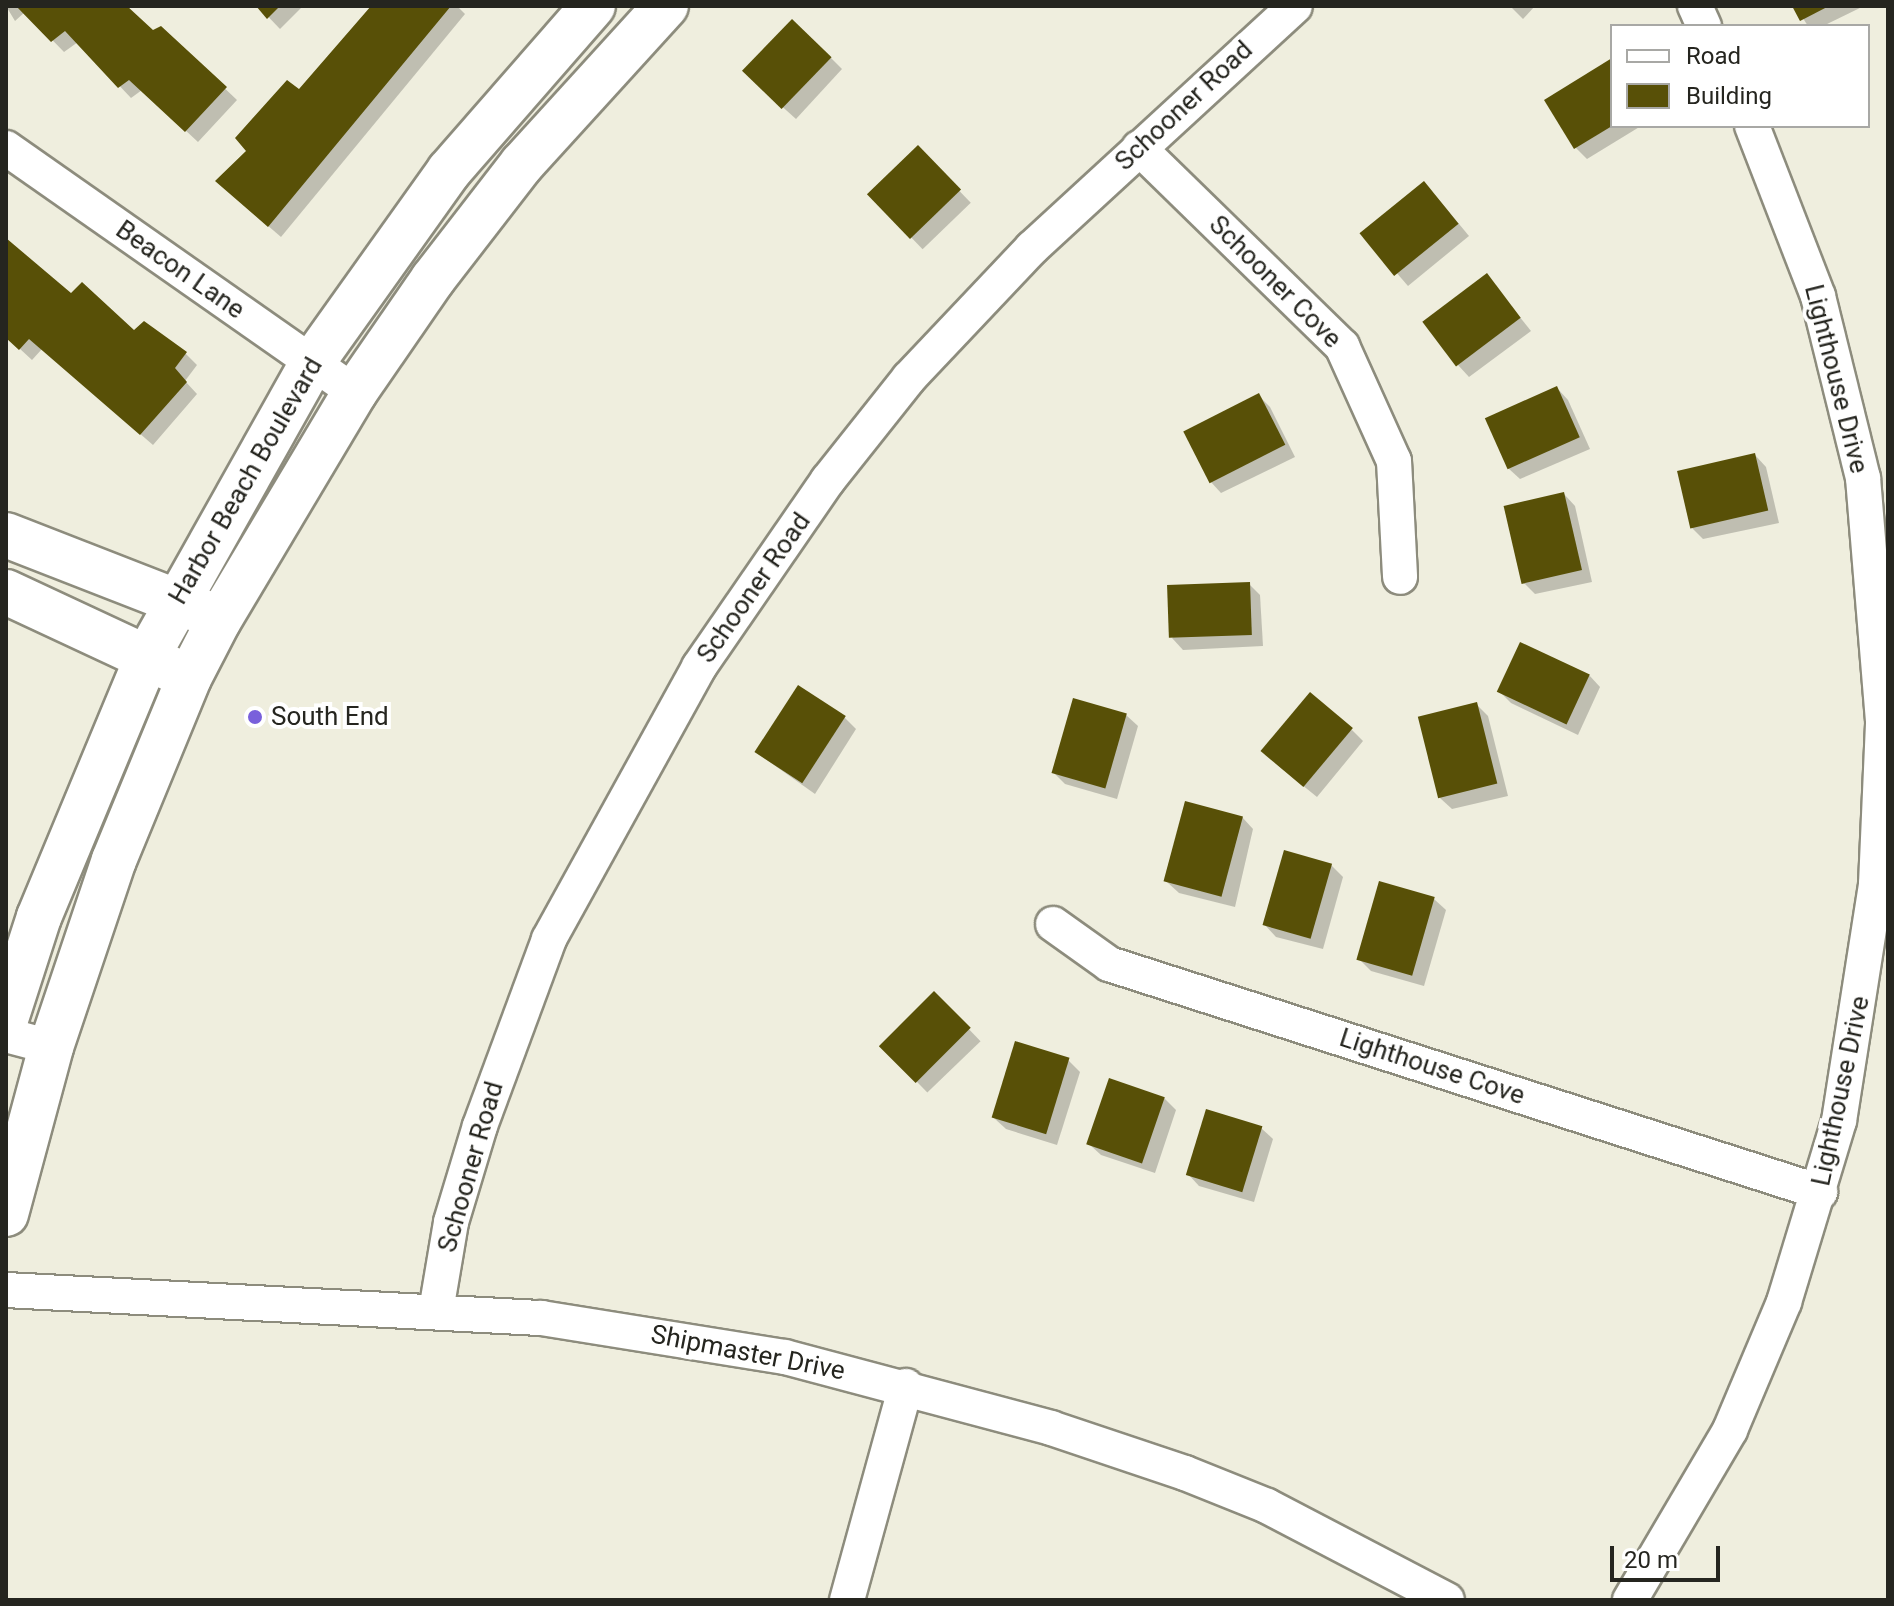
<!DOCTYPE html>
<style>
body{margin:0}
#map{position:relative;width:1894px;height:1606px;overflow:hidden;background:#efeede;font-family:Roboto,sans-serif}
div>[style]{position:absolute}
[style*='--x']{left:calc(var(--x)*1px);top:calc(var(--y)*1px);width:calc(var(--w)*1px);rotate:calc(var(--a)*1deg)}
.shadow>*{inset:0;background:#0003;transform-origin:0 0}
.building>*{inset:0;background:#585007;transform-origin:0 0}
.roads{filter:drop-shadow(2px 0 #8d8c7d) drop-shadow(-2px 0 #8d8c7d) drop-shadow(0 2px #8d8c7d) drop-shadow(0 -2px #8d8c7d)}
.street>*{height:34px;margin:-17px;padding:0 17px;transform-origin:17px;border-radius:17px;background:#fff}
.secondary>*{height:44px;margin:-22px;padding:0 22px;transform-origin:22px;border-radius:22px;background:#fff}
.dots>*{width:22px;height:22px;translate:-50% -50%;box-sizing:border-box;border:4px solid #fff;border-radius:50%}
span{translate:-50% -50%;white-space:nowrap;text-align:center;line-height:1.15;-webkit-text-stroke:8px #fff;paint-order:stroke}
.street-label{font-size:26px;color:#25251f}
.poi-label{font-size:26px;color:#25251f}
.left{translate:0 -50%;text-align:left}
.frame{position:absolute;inset:0;border:8px solid #25251f;pointer-events:none}
.legend{position:absolute;left:1610px;top:24px;width:260px;height:104px;box-sizing:border-box;background:#fff;border:2px solid #a8a8a5;margin:0;padding:10px 14px;list-style:none;font-size:24px;color:#25251f}
.legend li{display:flex;align-items:center;gap:16px;height:40px}
.legend b{width:40px;border:2px solid #a8a8a5}
.scale{position:absolute;left:1610px;top:1546px;width:110px;height:36px;box-sizing:border-box;border:4px solid #25251f;border-top:0;padding-left:10px;font-size:24px;line-height:28px;white-space:nowrap;color:#25251f;-webkit-text-stroke:6px #fff;paint-order:stroke}
</style>
<div id="map">
<div class="shadow">
<div style="clip-path:polygon(6px 6px,124px 6px,152px 33px,161px 28px,237px 100px,198px 142px,142px 90px,131px 98px,78px 42px,64px 52px,25px 12px,15px 21px)"></div>
<div style="clip-path:polygon(258px 6px,303px 6px,280px 29px)"></div>
<div style="clip-path:polygon(373px 6px,457px 6px,465px 14px,281px 237px,229px 192px,249px 151px)"></div>
<div style="clip-path:polygon(1510px 6px,1535px 6px,1523px 19px)"></div>
<div style="clip-path:polygon(1795px 6px,1864px 6px,1823px 26px,1808px 26px)"></div>
<div style="clip-path:polygon(831px 58px,842px 69px,796px 119px,757px 84px)"></div>
<div style="clip-path:polygon(1612px 61px,1612px 126px,1641px 126px,1587px 159px,1576px 148px)"></div>
<div style="left:918px;top:148px;width:76px;height:67px;rotate:46deg"></div>
<div style="clip-path:polygon(1435px 195px,1469px 236px,1408px 286px,1363px 234px)"></div>
<div style="clip-path:polygon(6px 241px,71px 295px,134px 333px,185px 353px,197px 365px,185px 381px,197px 394px,153px 445px,42px 349px,32px 360px,6px 336px)"></div>
<div style="clip-path:polygon(1487px 276px,1531px 331px,1469px 377px,1458px 365px)"></div>
<div style="clip-path:polygon(1557px 388px,1568px 400px,1590px 449px,1520px 479px,1508px 468px)"></div>
<div style="clip-path:polygon(1259px 396px,1270px 407px,1295px 457px,1221px 493px,1210px 481px)"></div>
<div style="clip-path:polygon(1755px 455px,1766px 467px,1779px 523px,1703px 539px,1692px 528px)"></div>
<div style="clip-path:polygon(1564px 494px,1575px 506px,1592px 582px,1535px 594px,1523px 582px)"></div>
<div style="clip-path:polygon(1249px 584px,1260px 595px,1263px 646px,1183px 650px,1172px 638px)"></div>
<div style="clip-path:polygon(1589px 675px,1600px 687px,1578px 735px,1511px 703px,1499px 691px)"></div>
<div style="clip-path:polygon(1476px 704px,1488px 716px,1508px 796px,1452px 809px,1440px 798px)"></div>
<div style="clip-path:polygon(1126px 715px,1138px 726px,1117px 799px,1065px 784px,1053px 772px)"></div>
<div style="clip-path:polygon(844px 717px,856px 729px,815px 794px,757px 753px)"></div>
<div style="clip-path:polygon(1352px 730px,1363px 741px,1317px 797px,1275px 763px)"></div>
<div style="clip-path:polygon(1242px 817px,1253px 829px,1235px 907px,1179px 893px,1167px 882px)"></div>
<div style="clip-path:polygon(1331px 865px,1343px 877px,1323px 949px,1276px 937px,1265px 925px)"></div>
<div style="clip-path:polygon(1434px 899px,1446px 910px,1424px 986px,1371px 971px,1359px 959px)"></div>
<div style="left:934px;top:993px;width:67px;height:74px;rotate:46deg"></div>
<div style="clip-path:polygon(1017px 1044px,1068px 1060px,1080px 1072px,1057px 1145px,1006px 1129px,994px 1118px)"></div>
<div style="clip-path:polygon(1164px 1098px,1176px 1110px,1155px 1173px,1101px 1155px,1089px 1144px)"></div>
<div style="clip-path:polygon(1261px 1128px,1273px 1139px,1254px 1202px,1199px 1186px,1188px 1174px)"></div>
</div>
<div class="building">
<div style="clip-path:polygon(16px 6px,127px 6px,153px 30px,161px 26px,227px 87px,185px 132px,129px 80px,118px 88px,65px 31px,51px 42px)"></div>
<div style="clip-path:polygon(256px 6px,280px 6px,267px 19px)"></div>
<div style="clip-path:polygon(371px 6px,451px 6px,268px 227px,215px 181px,246px 151px,235px 138px,287px 80px,299px 89px)"></div>
<div style="clip-path:polygon(1792px 6px,1829px 6px,1800px 21px)"></div>
<div style="left:792px;top:19px;width:55px;height:72px;rotate:44deg"></div>
<div style="clip-path:polygon(1612px 58px,1612px 126px,1574px 149px,1544px 100px)"></div>
<div style="left:918px;top:145px;width:62px;height:71px;rotate:46deg"></div>
<div style="left:1424px;top:181px;width:55px;height:83px;rotate:51deg"></div>
<div style="clip-path:polygon(6px 238px,71px 293px,82px 282px,134px 330px,144px 321px,187px 352px,175px 368px,187px 382px,140px 435px,29px 339px,19px 350px,6px 338px)"></div>
<div style="left:1487px;top:273px;width:56px;height:81px;rotate:53deg"></div>
<div style="left:1557px;top:386px;width:56px;height:79px;rotate:66deg"></div>
<div style="left:1259px;top:393px;width:58px;height:85px;rotate:63deg"></div>
<div style="left:1755px;top:453px;width:59px;height:80px;rotate:77deg"></div>
<div style="left:1564px;top:492px;width:80px;height:62px;rotate:77deg"></div>
<div style="left:1250px;top:582px;width:53px;height:83px;rotate:88deg"></div>
<div style="left:1520px;top:642px;width:77px;height:55px;rotate:25deg"></div>
<div style="left:798px;top:685px;width:57px;height:80px;rotate:33deg"></div>
<div style="left:1310px;top:692px;width:56px;height:77px;rotate:40deg"></div>
<div style="left:1073px;top:698px;width:56px;height:78px;rotate:16deg"></div>
<div style="left:1477px;top:702px;width:84px;height:61px;rotate:76deg"></div>
<div style="left:1185px;top:801px;width:60px;height:83px;rotate:15deg"></div>
<div style="left:1284px;top:850px;width:50px;height:78px;rotate:16deg"></div>
<div style="left:1379px;top:881px;width:58px;height:82px;rotate:16deg"></div>
<div style="left:934px;top:991px;width:52px;height:78px;rotate:45deg"></div>
<div style="left:1015px;top:1041px;width:57px;height:80px;rotate:17deg"></div>
<div style="left:1109px;top:1078px;width:59px;height:70px;rotate:19deg"></div>
<div style="left:1206px;top:1109px;width:59px;height:69px;rotate:17deg"></div>
</div>
<div class="roads">
<div class="street">
<div style="--x:1695;--y:6;--w:22;--a:66"></div>
<div style="--x:6;--y:148;--w:426;--a:35"></div>
<div style="--x:1139;--y:148;--w:284;--a:44.3"></div>
<div style="--x:1342;--y:346;--w:126;--a:65.7"></div>
<div style="--x:1394;--y:461;--w:116;--a:87"></div>
<div style="--x:1053;--y:924;--w:69;--a:35.5"></div>
<div style="--x:1109;--y:964;--w:747;--a:17.78"></div>
<div style="--x:6;--y:1035;--w:47;--a:14.9"></div>
<div style="--x:6;--y:1290;--w:536;--a:3"></div>
<div style="--x:541;--y:1318;--w:247;--a:9.1"></div>
<div style="--x:785;--y:1357;--w:275;--a:14.9"></div>
<div style="--x:1051;--y:1428;--w:141;--a:18.6"></div>
<div style="--x:1185;--y:1473;--w:88;--a:21.9"></div>
<div style="--x:1267;--y:1506;--w:203;--a:27.6"></div>
<div style="--x:436;--y:1311;--w:90;--a:-80.4"></div>
<div style="--x:451;--y:1222;--w:100;--a:-73.2"></div>
<div style="--x:480;--y:1126;--w:199;--a:-69.7"></div>
<div style="--x:549;--y:939;--w:311;--a:-61.1"></div>
<div style="--x:699;--y:667;--w:227;--a:-55.4"></div>
<div style="--x:828;--y:480;--w:130;--a:-51.5"></div>
<div style="--x:909;--y:378;--w:179;--a:-46.6"></div>
<div style="--x:1032;--y:248;--w:357;--a:-42.6"></div>
<div style="--x:847;--y:1600;--w:222;--a:-74.6"></div>
<div style="--x:1630;--y:1600;--w:197;--a:-59.5"></div>
<div style="--x:1730;--y:1430;--w:139;--a:-67.1"></div>
<div style="--x:1784;--y:1302;--w:189;--a:-73.1"></div>
<div style="--x:1839;--y:1121;--w:240;--a:-81.1"></div>
<div style="--x:1876;--y:884;--w:163;--a:-87.5"></div>
<div style="--x:1883;--y:721;--w:244;--a:-94.7"></div>
<div style="--x:1863;--y:478;--w:187;--a:-103.9"></div>
<div style="--x:1818;--y:296;--w:182;--a:-111.2"></div>
</div>
<div class="secondary">
<div style="--x:6;--y:535;--w:212;--a:21.3"></div>
<div style="--x:6;--y:592;--w:184;--a:25"></div>
<div style="--x:6;--y:1019;--w:107;--a:-72.1"></div>
<div style="--x:39;--y:917;--w:282;--a:-67.4"></div>
<div style="--x:147;--y:657;--w:337;--a:-60.7"></div>
<div style="--x:312;--y:363;--w:236;--a:-54.5"></div>
<div style="--x:449;--y:171;--w:219;--a:-48.9"></div>
<div style="--x:6;--y:1214;--w:173;--a:-74.9"></div>
<div style="--x:51;--y:1047;--w:197;--a:-71.4"></div>
<div style="--x:114;--y:860;--w:197;--a:-67.6"></div>
<div style="--x:189;--y:678;--w:65;--a:-62.7"></div>
<div style="--x:219;--y:620;--w:265;--a:-59.2"></div>
<div style="--x:355;--y:392;--w:137;--a:-55.4"></div>
<div style="--x:433;--y:279;--w:145;--a:-52.3"></div>
<div style="--x:522;--y:164;--w:214;--a:-47.7"></div>
</div>
</div>
<div class="dots">
<div style="left:255px;top:717px;background:#7960db"></div>
</div>
<div class="street-label">
<span style="left:1184px;top:106px;rotate:-43deg">Schooner Road</span>
<span style="left:180px;top:270px;rotate:35deg">Beacon Lane</span>
<span style="left:1275px;top:282px;rotate:45deg">Schooner Cove</span>
<span style="left:1836px;top:379px;rotate:76deg">Lighthouse Drive</span>
<span style="left:246px;top:481px;rotate:-60deg">Harbor Beach Boulevard</span>
<span style="left:754px;top:588px;rotate:-55deg">Schooner Road</span>
<span style="left:1432px;top:1067px;rotate:18deg">Lighthouse Cove</span>
<span style="left:1841px;top:1091px;rotate:-78deg">Lighthouse Drive</span>
<span style="left:471px;top:1167px;rotate:-74deg">Schooner Road</span>
<span style="left:748px;top:1353px;rotate:11deg">Shipmaster Drive</span>
</div>
<div class="poi-label">
<span class="left" style="left:271px;top:717px">South End</span>
</div>
<div class="frame"></div>
<ul class="legend">
<li><b style="height:10px;background:#fff"></b>Road</li>
<li><b style="height:22px;background:#585007"></b>Building</li>
</ul>
<div class="scale">20 m</div>
</div>
